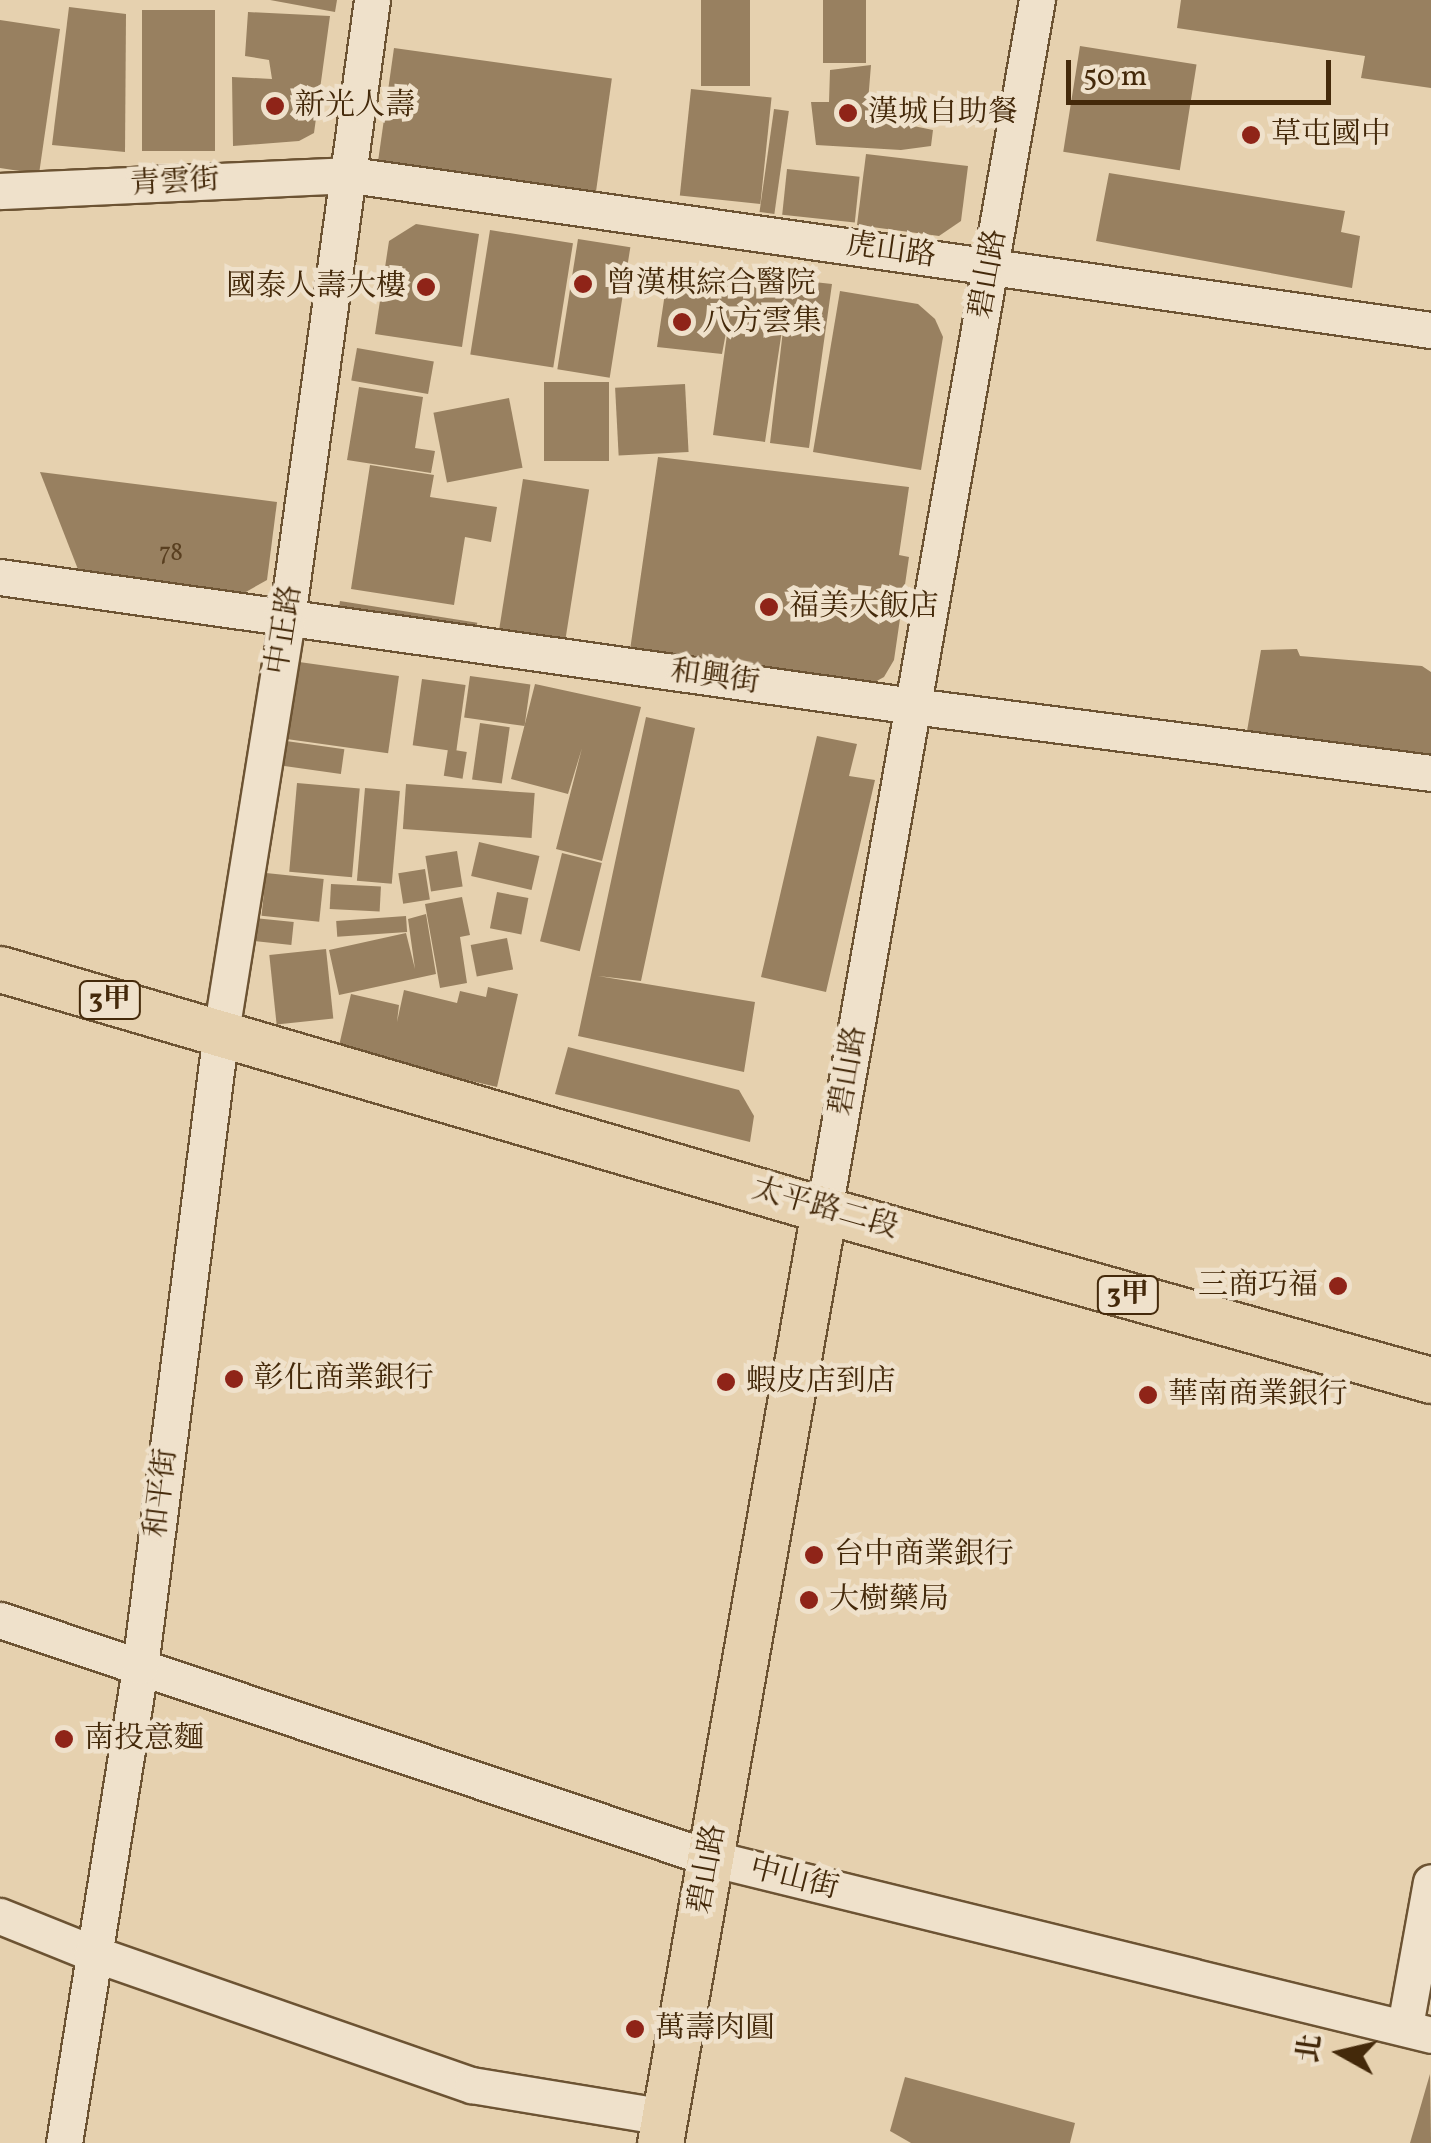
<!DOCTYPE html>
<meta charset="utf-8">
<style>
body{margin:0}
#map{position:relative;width:1431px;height:2143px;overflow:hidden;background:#e6d1af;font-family:Vollkorn,"Noto Serif TC",serif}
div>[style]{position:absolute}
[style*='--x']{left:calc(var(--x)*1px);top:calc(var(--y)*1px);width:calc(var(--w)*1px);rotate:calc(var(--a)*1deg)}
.building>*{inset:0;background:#988060;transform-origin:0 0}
.roads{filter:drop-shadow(2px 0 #6c5333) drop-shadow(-2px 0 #6c5333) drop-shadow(0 2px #6c5333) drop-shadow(0 -2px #6c5333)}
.minor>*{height:35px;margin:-17.5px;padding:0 17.5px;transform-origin:17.5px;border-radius:17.5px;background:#efe1cb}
.major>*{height:45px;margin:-22.5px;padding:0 22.5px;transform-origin:22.5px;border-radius:22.5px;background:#e6d1af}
.dots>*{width:28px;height:28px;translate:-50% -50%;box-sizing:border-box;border:5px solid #efe1cb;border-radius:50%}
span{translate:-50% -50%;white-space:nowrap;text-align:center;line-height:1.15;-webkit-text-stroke:9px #efe1cb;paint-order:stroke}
.number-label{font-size:25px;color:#593f20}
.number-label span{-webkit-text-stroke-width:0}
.shield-label span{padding:2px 8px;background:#efe1cb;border:2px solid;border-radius:8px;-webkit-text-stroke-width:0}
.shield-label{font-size:28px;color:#44290a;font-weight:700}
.poi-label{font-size:30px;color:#44290a}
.left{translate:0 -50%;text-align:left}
.right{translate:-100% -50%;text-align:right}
.street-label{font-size:30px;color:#44290a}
.north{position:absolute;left:1291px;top:2003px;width:100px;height:100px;-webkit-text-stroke:8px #efe1cb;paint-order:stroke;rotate:278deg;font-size:28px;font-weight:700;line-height:40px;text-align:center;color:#44290a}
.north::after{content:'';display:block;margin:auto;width:35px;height:45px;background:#44290a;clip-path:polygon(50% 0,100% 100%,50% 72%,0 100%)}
.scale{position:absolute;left:1066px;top:60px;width:265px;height:45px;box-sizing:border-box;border:5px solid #44290a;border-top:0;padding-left:12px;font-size:30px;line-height:35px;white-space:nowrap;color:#44290a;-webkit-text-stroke:8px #efe1cb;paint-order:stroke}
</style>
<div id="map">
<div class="building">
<div style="clip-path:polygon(270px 0,337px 0,335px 12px)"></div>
<div style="left:701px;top:0;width:49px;height:86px"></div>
<div style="left:823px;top:0;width:43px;height:63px"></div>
<div style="clip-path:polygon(1181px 0,1431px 0,1431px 88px,1361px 78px,1365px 56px,1177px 28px)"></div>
<div style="clip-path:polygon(69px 7px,126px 14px,125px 152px,52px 145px)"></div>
<div style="left:215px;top:10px;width:141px;height:73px;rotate:90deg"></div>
<div style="clip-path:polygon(248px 12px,330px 16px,314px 133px,299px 141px,233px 146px,232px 77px,272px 79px,269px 60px,245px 56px)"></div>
<div style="clip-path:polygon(0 20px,60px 29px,39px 174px,0 168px)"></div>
<div style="left:1080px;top:46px;width:118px;height:107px;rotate:9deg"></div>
<div style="left:394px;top:48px;width:220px;height:118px;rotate:8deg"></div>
<div style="clip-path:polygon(871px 65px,868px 102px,885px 105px,884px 120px,933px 130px,931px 146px,901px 150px,816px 145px,811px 102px,829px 102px,830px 70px)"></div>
<div style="left:691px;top:89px;width:81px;height:107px;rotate:6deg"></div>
<div style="left:774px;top:109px;width:15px;height:104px;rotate:8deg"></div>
<div style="clip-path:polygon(866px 154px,968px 166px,961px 221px,939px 236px,857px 225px)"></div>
<div style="left:787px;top:169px;width:73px;height:46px;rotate:6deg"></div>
<div style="clip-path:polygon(1109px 173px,1345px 211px,1341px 232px,1360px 236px,1352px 288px,1096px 241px)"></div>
<div style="clip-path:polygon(416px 224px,479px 234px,462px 347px,375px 334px,389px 241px)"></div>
<div style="left:490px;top:230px;width:84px;height:126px;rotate:9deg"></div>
<div style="left:578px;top:239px;width:53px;height:132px;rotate:9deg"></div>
<div style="clip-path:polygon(669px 266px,832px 284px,809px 448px,770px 443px,786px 304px,765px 442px,713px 435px,731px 306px,722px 354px,657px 347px)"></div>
<div style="clip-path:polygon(840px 291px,918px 304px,935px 319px,943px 337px,921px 470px,813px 452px)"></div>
<div style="left:357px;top:348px;width:78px;height:33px;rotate:10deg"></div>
<div style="left:609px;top:382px;width:79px;height:65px;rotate:90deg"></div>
<div style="left:685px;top:384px;width:68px;height:70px;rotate:87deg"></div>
<div style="clip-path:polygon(359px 387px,423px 397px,415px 448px,435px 451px,431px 473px,347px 460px)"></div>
<div style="left:509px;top:398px;width:71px;height:77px;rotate:79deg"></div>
<div style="clip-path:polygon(658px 457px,909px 487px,899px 555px,909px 557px,894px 660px,884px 677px,873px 683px,629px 657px)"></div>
<div style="clip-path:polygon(370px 465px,434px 475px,430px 497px,497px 507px,491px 542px,465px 537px,454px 605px,351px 589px)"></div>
<div style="clip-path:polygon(40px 472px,277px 502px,267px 580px,237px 597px,81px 577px)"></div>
<div style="left:523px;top:479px;width:67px;height:154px;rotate:9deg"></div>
<div style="left:340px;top:601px;width:139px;height:18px;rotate:9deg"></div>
<div style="clip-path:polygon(1297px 649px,1300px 656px,1422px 666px,1431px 672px,1431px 754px,1247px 731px,1261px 650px)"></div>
<div style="left:292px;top:661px;width:108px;height:78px;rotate:8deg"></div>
<div style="left:470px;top:676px;width:61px;height:42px;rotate:8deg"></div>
<div style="left:422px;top:679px;width:44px;height:67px;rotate:8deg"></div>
<div style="clip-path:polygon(535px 684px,641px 707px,602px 861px,556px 849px,582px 748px,568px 794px,511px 779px)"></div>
<div style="clip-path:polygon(646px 717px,695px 728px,641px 981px,598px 976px,755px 1002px,744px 1072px,578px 1036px)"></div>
<div style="left:480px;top:723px;width:30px;height:57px;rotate:8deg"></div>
<div style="clip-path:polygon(817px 736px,857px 744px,849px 776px,875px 780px,826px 992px,761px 977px)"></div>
<div style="left:279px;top:740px;width:66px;height:25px;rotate:8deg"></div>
<div style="left:448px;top:749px;width:19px;height:27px;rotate:9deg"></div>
<div style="left:297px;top:783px;width:63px;height:89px;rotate:5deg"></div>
<div style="left:406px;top:784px;width:129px;height:45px;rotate:4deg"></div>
<div style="left:365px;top:788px;width:35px;height:93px;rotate:5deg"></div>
<div style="left:479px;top:842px;width:62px;height:35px;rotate:13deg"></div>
<div style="left:457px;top:851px;width:36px;height:32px;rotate:81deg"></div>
<div style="left:562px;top:853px;width:41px;height:91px;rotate:14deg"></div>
<div style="left:425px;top:869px;width:31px;height:27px;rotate:81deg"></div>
<div style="left:266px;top:873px;width:58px;height:43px;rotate:6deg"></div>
<div style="left:331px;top:884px;width:50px;height:25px;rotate:3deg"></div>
<div style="left:497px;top:892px;width:32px;height:37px;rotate:11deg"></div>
<div style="clip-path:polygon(462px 897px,470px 935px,460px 937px,467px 983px,440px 988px,425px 904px)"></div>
<div style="clip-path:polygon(426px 914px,436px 974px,339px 995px,329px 950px,406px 933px,415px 969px,408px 919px)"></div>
<div style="left:406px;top:916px;width:16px;height:70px;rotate:86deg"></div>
<div style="left:245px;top:917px;width:49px;height:23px;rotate:6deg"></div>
<div style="left:507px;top:938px;width:32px;height:37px;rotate:79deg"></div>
<div style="left:326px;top:949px;width:70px;height:57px;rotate:84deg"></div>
<div style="clip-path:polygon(488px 987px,518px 994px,497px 1087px,338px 1050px,351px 994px,399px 1005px,397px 1022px,404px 990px,457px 1003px,460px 991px,486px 997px)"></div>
<div style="clip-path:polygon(568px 1047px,739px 1090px,754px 1116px,750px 1142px,555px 1094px)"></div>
<div style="clip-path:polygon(1430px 2074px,1431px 2143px,1410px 2143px)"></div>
<div style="clip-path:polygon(905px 2077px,1075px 2123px,1070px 2143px,911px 2143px,890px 2131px)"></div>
</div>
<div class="roads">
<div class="minor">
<div style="--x:0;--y:191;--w:351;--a:-2.6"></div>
<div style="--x:351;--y:175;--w:1091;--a:8.17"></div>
<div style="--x:0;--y:577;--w:922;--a:8.04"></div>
<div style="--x:913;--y:706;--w:522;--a:7.37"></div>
<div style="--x:824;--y:1210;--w:1229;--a:-80.02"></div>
<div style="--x:0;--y:1620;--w:749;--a:18.53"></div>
<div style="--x:710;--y:1858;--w:742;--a:13.79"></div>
<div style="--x:0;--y:1916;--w:99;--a:21.9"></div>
<div style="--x:92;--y:1953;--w:402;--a:19.2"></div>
<div style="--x:472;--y:2085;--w:196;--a:9.4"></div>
<div style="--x:1405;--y:2026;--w:146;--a:-79.8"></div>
<div style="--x:64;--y:2143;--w:483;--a:-80.9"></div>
<div style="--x:140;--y:1666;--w:639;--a:-82.72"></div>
<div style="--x:221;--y:1032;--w:419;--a:-80.9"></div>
<div style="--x:287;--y:618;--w:624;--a:-82.17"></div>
</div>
<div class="major">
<div style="--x:0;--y:969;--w:859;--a:16.3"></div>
<div style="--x:824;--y:1210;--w:630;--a:15.65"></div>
<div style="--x:660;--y:2143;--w:947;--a:-80.03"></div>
</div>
</div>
<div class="dots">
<div style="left:275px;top:106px;background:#8f2418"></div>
<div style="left:848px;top:113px;background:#8f2418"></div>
<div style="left:1251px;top:135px;background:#8f2418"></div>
<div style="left:583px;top:284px;background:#8f2418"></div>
<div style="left:426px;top:287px;background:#8f2418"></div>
<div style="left:682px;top:322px;background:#8f2418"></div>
<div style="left:769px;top:607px;background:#8f2418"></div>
<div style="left:1338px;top:1286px;background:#8f2418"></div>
<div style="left:234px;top:1379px;background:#8f2418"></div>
<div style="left:726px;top:1382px;background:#8f2418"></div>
<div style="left:1148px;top:1395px;background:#8f2418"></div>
<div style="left:814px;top:1555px;background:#8f2418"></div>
<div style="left:809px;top:1600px;background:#8f2418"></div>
<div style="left:64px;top:1739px;background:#8f2418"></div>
<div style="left:635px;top:2029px;background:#8f2418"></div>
</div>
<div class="number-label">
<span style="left:171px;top:554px">78</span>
</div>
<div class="shield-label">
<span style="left:110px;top:1000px">3甲</span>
<span style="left:1128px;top:1295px">3甲</span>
</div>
<div class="poi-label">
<span class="left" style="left:295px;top:106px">新光人壽</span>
<span class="left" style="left:868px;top:113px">漢城自助餐</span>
<span class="left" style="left:1271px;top:135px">草屯國中</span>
<span class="left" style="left:606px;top:284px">曾漢棋綜合醫院</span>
<span class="right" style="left:406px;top:287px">國泰人壽大樓</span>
<span class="left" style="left:702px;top:322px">八方雲集</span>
<span class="left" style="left:789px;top:607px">福美大飯店</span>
<span class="right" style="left:1318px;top:1286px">三商巧福</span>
<span class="left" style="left:254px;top:1379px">彰化商業銀行</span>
<span class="left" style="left:746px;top:1382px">蝦皮店到店</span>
<span class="left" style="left:1168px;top:1395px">華南商業銀行</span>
<span class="left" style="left:834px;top:1555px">台中商業銀行</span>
<span class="left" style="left:829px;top:1600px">大樹藥局</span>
<span class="left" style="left:84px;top:1739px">南投意麵</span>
<span class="left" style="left:655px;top:2029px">萬壽肉圓</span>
</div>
<div class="street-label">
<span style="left:175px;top:183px;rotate:-3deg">青雲街</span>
<span style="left:891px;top:251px;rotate:8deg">虎山路</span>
<span style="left:989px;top:274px;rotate:-80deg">碧山路</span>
<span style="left:285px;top:630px;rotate:-81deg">中正路</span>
<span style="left:715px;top:678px;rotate:8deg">和興街</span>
<span style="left:849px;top:1071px;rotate:-80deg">碧山路</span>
<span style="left:825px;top:1209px;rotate:16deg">太平路二段</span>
<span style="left:162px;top:1493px;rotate:-83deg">和平街</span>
<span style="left:708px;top:1869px;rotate:-80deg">碧山路</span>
<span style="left:794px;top:1879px;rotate:14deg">中山街</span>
</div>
<div class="north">北</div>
<div class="scale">50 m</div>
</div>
